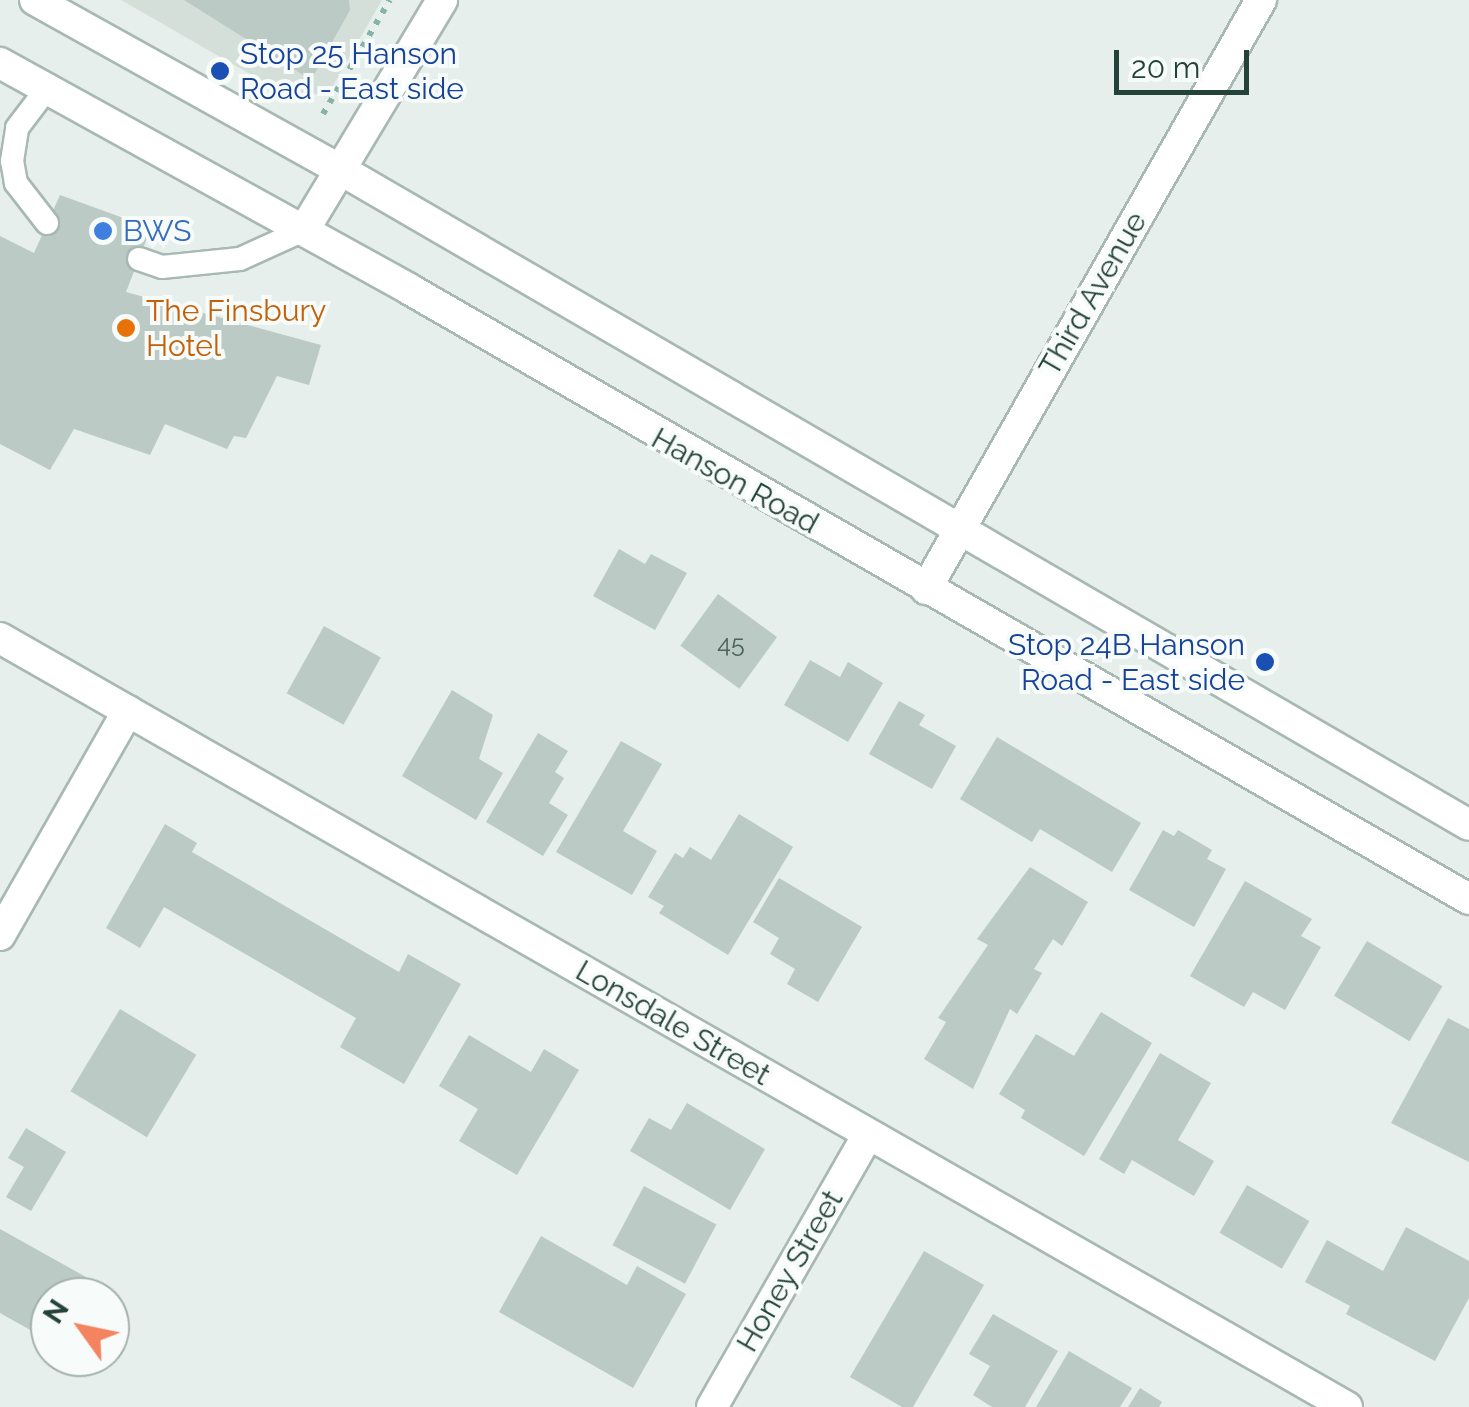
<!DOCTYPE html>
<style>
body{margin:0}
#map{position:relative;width:1469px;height:1407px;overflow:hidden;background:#e6efeb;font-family:Raleway,sans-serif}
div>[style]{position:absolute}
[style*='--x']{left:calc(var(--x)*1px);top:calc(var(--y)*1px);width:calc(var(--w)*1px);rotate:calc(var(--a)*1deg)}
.built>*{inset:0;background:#d4dfda}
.building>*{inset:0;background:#bbcac4;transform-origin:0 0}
.path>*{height:6px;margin-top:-3px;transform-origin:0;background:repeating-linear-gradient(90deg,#86b3a5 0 5px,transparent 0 13px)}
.roads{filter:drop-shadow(2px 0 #a8b8b2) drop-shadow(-2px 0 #a8b8b2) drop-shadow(0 2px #a8b8b2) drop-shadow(0 -2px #a8b8b2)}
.lane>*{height:22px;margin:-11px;padding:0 11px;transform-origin:11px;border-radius:11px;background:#fff}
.street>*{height:30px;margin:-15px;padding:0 15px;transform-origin:15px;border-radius:15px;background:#fff}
.secondary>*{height:30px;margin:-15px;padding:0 15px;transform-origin:15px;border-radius:15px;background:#fff}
.dots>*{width:28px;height:28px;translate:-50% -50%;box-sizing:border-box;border:5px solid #f7fbf9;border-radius:50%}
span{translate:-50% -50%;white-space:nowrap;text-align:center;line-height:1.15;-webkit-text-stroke:8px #f7fbf9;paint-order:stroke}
.number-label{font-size:25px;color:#4a645c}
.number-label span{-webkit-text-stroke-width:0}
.transit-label{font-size:30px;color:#164399}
.left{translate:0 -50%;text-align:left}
.right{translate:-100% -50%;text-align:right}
.shop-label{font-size:30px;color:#366cbe}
.street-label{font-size:30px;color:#24423a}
.food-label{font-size:30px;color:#c56008}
.north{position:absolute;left:30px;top:1277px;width:100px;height:100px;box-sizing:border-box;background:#f7fbf9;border:2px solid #a3b1ad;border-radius:50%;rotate:303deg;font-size:28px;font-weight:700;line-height:40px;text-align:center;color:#24423a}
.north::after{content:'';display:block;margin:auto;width:35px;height:45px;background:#f4845f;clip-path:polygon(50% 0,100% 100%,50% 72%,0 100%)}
.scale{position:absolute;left:1114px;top:50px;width:135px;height:45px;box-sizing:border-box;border:5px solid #24423a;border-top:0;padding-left:12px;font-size:30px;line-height:35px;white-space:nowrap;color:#24423a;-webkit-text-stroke:8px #f7fbf9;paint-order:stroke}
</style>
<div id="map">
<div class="built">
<div style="clip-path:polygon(121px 0,382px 0,331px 89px,297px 101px)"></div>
</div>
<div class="building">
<div style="clip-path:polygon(184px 0,349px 0,350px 10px,311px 80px)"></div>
<div style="clip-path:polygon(60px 195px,151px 228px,126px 292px,321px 345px,309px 385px,277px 376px,246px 438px,234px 436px,227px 449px,165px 424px,150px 455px,74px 429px,50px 470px,0 444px,0 236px,34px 253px)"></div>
<div style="clip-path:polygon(619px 549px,645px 564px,651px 554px,687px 573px,655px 630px,593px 596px)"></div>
<div style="left:718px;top:594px;width:73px;height:64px;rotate:36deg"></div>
<div style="left:324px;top:626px;width:65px;height:77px;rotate:29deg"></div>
<div style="clip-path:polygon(810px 660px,840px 677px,848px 662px,883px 683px,848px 742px,784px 705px)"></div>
<div style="clip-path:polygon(452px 690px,493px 715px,479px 759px,503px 773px,476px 820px,402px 776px)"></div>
<div style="clip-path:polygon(899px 701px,925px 715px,919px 725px,956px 746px,932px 789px,869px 754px)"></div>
<div style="clip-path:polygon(538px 733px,568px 751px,555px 772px,564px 778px,549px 803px,568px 815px,543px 856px,486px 822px)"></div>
<div style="clip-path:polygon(997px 737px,1141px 823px,1112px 872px,1040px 829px,1032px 842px,960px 799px)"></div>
<div style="clip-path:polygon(621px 741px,662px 764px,623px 831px,657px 851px,632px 895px,556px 852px)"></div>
<div style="clip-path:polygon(739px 814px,793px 847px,728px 955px,659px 913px,664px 906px,648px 897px,675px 853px,683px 858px,690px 847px,711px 860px)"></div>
<div style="clip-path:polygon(165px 824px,197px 843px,192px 852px,399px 972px,408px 954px,461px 984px,404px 1084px,340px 1047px,356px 1018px,164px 907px,140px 948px,106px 928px)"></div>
<div style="clip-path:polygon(1163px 830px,1174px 836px,1178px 830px,1212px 850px,1207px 859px,1226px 869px,1194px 927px,1129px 890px)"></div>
<div style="clip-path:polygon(1030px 867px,1088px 902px,1062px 946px,1053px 939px,1034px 969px,1042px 973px,1017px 1014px,1010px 1009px,973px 1089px,924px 1059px,946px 1022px,938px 1018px,988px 945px,977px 939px)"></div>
<div style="clip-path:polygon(779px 878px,862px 927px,818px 1002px,787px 984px,795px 969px,770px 954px,779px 938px,753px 922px)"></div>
<div style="clip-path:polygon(1245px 881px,1312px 919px,1301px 936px,1321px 947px,1285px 1010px,1253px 992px,1244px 1007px,1190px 976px)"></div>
<div style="left:1367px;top:941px;width:88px;height:64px;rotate:31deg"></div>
<div style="left:120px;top:1009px;width:89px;height:96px;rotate:31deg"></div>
<div style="clip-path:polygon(1101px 1012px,1152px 1043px,1084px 1156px,1021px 1118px,1025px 1110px,999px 1094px,1036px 1034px,1074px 1056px)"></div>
<div style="clip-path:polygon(1448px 1018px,1469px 1029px,1469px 1162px,1391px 1123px)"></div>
<div style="clip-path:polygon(469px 1035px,531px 1072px,544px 1049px,579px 1070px,517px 1175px,459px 1141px,478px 1109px,439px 1086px)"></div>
<div style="clip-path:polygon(1160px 1053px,1211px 1083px,1178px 1140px,1214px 1161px,1194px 1196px,1132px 1160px,1124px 1174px,1099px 1159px)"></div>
<div style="clip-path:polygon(687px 1103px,765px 1149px,730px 1210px,630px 1151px,649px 1118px,671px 1130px)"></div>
<div style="clip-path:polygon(26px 1128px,66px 1152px,31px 1211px,6px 1197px,24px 1167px,8px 1158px)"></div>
<div style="left:1247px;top:1185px;width:72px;height:55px;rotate:30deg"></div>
<div style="left:644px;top:1186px;width:82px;height:67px;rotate:28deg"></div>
<div style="clip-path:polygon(1406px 1227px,1469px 1261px,1469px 1298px,1435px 1361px,1346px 1314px,1350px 1306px,1305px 1282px,1327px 1240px,1383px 1271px)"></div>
<div style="clip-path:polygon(0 1229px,86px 1277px,75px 1297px,50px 1297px,50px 1341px,0 1313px)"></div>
<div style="clip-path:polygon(541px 1236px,627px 1285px,637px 1266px,686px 1294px,633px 1388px,499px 1312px)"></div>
<div style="clip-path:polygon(924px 1251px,984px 1285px,913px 1407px,902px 1407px,850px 1377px)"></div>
<div style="clip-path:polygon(993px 1314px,1058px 1351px,1025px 1407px,992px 1407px,973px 1395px,990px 1366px,969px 1354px)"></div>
<div style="clip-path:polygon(1069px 1351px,1132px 1388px,1120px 1407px,1036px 1407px)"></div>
<div style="clip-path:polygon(1140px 1388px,1162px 1402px,1159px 1407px,1128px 1407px)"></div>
</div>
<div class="path">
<div style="--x:323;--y:114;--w:132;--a:-59.6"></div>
</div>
<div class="roads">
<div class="lane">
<div style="--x:47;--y:223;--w:51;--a:-127.8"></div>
<div style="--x:16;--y:183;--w:22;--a:-100"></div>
<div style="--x:12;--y:161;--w:33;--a:-81"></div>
<div style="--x:17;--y:128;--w:53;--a:-52.7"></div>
<div style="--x:139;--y:259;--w:24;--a:19"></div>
<div style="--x:162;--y:267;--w:78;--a:-5.9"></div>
<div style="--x:240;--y:259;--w:70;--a:-24.4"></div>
</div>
<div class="street">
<div style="--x:304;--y:230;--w:268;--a:-59"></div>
<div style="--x:926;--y:589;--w:678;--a:-60.37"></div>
<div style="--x:0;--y:638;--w:1551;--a:29.72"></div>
<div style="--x:0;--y:935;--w:258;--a:-60.3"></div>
<div style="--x:712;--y:1407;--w:314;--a:-60.2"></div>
</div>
<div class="secondary">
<div style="--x:35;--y:0;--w:350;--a:29.1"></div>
<div style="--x:341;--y:170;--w:1304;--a:30.14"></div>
<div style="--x:0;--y:63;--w:467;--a:28.9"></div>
<div style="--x:409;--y:289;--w:1223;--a:29.92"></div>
</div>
</div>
<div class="dots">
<div style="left:220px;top:71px;background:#1a4fb4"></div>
<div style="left:103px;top:231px;background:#3f7fe0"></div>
<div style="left:126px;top:328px;background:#e8710a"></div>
<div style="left:1265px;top:662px;background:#1a4fb4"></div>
</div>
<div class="number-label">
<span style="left:731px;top:643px">45</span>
</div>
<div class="transit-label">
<span class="left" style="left:240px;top:71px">Stop 25 Hanson<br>Road - East side</span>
<span class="right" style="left:1245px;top:662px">Stop 24B Hanson<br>Road - East side</span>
</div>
<div class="shop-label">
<span class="left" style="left:123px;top:231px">BWS</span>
</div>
<div class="street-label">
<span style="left:1093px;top:294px;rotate:-60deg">Third Avenue</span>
<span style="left:735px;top:481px;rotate:29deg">Hanson Road</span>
<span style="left:673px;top:1023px;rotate:30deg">Lonsdale Street</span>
<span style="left:790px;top:1271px;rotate:-60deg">Honey Street</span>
</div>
<div class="food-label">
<span class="left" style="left:146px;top:328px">The Finsbury<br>Hotel</span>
</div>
<div class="north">N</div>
<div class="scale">20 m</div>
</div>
